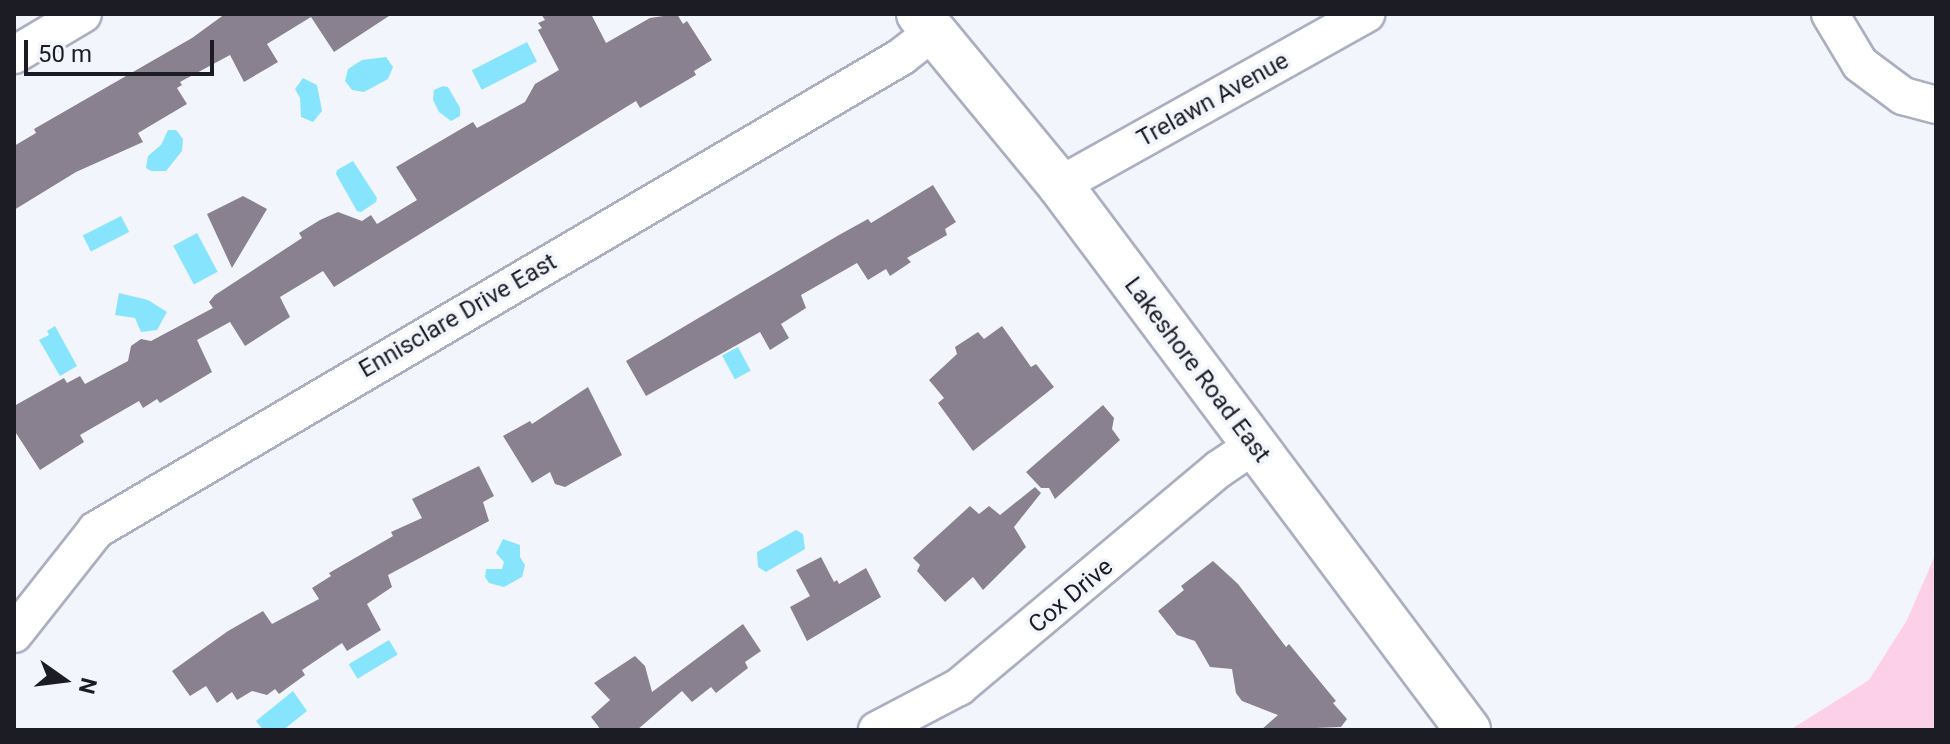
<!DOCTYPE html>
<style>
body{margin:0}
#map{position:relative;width:1950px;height:744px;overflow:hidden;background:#f3f5fc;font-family:Roboto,sans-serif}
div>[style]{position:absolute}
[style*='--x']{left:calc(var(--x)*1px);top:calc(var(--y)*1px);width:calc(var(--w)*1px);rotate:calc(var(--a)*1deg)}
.green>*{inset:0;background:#fbd0e8}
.water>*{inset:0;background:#86e4fc;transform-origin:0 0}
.building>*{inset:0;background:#898090}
.roads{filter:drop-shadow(2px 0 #acaec1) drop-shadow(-2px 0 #acaec1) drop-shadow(0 2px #acaec1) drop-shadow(0 -2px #acaec1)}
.minor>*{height:36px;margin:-18px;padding:0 18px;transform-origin:18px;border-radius:18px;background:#fff}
.major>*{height:44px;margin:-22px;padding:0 22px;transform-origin:22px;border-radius:22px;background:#fff}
span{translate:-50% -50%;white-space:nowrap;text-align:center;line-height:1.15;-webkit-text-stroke:7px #f3f5fc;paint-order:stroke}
.street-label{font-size:24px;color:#1c1d24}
.frame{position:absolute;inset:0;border:16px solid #1c1d24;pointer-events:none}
.north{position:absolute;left:24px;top:640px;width:80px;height:80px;-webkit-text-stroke:6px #f3f5fc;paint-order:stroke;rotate:104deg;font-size:22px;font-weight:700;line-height:32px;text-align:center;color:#1c1d24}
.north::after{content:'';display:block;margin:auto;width:28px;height:36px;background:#1c1d24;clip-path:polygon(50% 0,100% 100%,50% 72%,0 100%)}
.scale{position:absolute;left:24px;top:40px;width:190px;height:36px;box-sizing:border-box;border:4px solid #1c1d24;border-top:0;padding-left:10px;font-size:24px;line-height:28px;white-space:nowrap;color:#1c1d24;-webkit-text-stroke:6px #f3f5fc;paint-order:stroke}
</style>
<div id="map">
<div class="green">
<div style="clip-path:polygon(1936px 553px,1936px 730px,1790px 730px,1869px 680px,1907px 620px)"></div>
</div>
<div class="water">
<div style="left:527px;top:42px;width:22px;height:62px;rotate:63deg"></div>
<div style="clip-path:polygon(386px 57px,393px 67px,388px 79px,364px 92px,352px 90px,345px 81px,348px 69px,362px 60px)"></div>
<div style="clip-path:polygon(303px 78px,317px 85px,322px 111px,313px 122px,301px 117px,300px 98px,295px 89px)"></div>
<div style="clip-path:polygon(443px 86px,448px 87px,460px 108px,460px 116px,451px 121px,439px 112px,433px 100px,434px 90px)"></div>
<div style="clip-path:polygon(168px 130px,176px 130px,183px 139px,182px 151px,166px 171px,151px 171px,146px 168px,148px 156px,161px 145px)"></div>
<div style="clip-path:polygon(353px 161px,377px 198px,376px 202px,361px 212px,357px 211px,336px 174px,337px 170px)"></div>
<div style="left:121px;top:216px;width:18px;height:43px;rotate:63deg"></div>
<div style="left:197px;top:233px;width:44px;height:27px;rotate:62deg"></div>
<div style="clip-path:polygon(119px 293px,148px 300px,167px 312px,157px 330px,141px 332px,135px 318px,115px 315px)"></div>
<div style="clip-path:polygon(55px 326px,77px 366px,60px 376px,39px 340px,49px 335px,47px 331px)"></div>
<div style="left:738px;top:347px;width:27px;height:18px;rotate:62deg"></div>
<div style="clip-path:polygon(796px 530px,803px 534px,805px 549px,766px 572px,758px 567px,757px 552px)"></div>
<div style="clip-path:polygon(503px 539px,520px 545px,520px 557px,525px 565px,522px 577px,504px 587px,489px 583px,485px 577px,486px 569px,502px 569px,504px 562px,496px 553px)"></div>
<div style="left:389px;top:640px;width:17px;height:47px;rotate:59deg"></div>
<div style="clip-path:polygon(293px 691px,307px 711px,283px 730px,263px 730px,256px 721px)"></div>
</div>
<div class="building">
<div style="clip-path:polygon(225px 14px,392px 14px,334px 52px,311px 17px,267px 44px,278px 62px,244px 82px,230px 55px,180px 82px,182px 85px,177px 88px,187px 104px,138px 133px,143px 142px,76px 172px,14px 210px,14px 146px,36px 133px,34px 129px,192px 38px)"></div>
<div style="clip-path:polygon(541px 14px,591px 14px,606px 43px,650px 18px,677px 14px,683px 24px,687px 21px,712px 60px,694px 71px,696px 75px,640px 108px,636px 101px,334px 287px,323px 271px,280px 297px,290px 317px,245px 346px,230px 322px,197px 340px,212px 372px,160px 403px,157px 399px,143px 408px,139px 401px,80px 435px,84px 442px,40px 470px,14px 430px,14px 406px,64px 378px,67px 383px,80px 376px,85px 384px,128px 361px,131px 346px,141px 339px,151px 341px,213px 308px,209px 302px,215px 295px,302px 238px,299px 233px,320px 220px,338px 212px,362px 221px,371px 215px,377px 224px,417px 200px,396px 167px,473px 122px,477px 128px,525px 102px,535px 84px,559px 70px,538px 30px,542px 28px,538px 23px,545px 20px)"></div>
<div style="clip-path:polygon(933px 185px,956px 222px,945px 229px,947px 235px,907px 258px,911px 262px,890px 276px,886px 269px,868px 280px,857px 263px,801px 295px,806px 308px,781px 324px,789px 338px,770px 350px,760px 332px,646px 396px,626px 361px,839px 235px,868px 219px,871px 223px)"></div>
<div style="clip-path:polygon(243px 196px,267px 209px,232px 268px,207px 214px)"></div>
<div style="clip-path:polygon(1002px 326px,1031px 367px,1036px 364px,1054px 387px,973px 451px,938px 403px,944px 398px,929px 380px,957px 354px,955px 347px,978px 332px,984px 339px)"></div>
<div style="clip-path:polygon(588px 387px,622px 455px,565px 487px,555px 484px,550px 472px,532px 483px,503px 436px,530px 421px,532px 424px)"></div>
<div style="clip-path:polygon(1103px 405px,1114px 418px,1112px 429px,1120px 440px,1055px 499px,1049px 488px,1041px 488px,1026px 472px)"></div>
<div style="clip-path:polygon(479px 466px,494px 496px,483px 502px,489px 521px,388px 575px,392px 587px,367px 604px,381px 630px,347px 651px,342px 643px,302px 670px,305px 675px,279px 694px,275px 689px,267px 695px,252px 691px,237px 700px,232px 692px,217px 703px,206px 686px,190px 696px,172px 671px,228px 631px,263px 611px,272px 624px,319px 599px,312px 588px,331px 576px,329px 573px,393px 536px,391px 532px,422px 518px,412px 499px)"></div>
<div style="clip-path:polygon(1035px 487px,1041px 493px,1014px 527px,1026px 547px,983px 590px,973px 577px,945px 602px,917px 571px,920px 565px,913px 558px,970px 506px,979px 514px,989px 506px,1000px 515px)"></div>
<div style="clip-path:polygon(821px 557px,834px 582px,837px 580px,839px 584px,866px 568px,881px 597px,807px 641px,790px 607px,810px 596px,796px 570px)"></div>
<div style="clip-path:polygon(1213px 561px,1238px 584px,1286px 647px,1289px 644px,1336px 701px,1333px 703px,1347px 719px,1341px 727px,1261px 730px,1278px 715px,1242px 701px,1236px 693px,1232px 669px,1210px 667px,1195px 641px,1177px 635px,1158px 611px,1184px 590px,1181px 586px)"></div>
<div style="clip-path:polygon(743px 624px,761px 651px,745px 662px,748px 668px,716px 693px,711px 687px,692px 702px,682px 691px,637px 730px,601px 730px,591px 717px,610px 700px,594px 683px,635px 656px,645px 666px,652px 692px)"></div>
</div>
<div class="roads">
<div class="minor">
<div style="--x:1830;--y:14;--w:58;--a:59"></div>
<div style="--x:1860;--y:64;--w:54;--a:36.7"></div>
<div style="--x:1903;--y:96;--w:34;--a:15"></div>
<div style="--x:14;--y:55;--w:80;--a:-30.7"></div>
<div style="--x:1060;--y:185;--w:351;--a:-29.2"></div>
<div style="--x:14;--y:634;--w:132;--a:-51.7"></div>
<div style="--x:96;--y:530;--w:934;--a:-30.44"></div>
<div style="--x:901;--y:57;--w:41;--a:-38"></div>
<div style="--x:877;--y:730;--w:93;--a:-27.7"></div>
<div style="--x:959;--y:687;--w:339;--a:-40"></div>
<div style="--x:1219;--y:469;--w:41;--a:-34.1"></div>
</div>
<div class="major">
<div style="--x:919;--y:14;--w:222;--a:50.5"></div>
<div style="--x:1060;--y:185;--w:681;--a:53.18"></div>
</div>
</div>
<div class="street-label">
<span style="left:1213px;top:100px;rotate:-29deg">Trelawn Avenue</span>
<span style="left:458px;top:316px;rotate:-30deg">Ennisclare Drive East</span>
<span style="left:1197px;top:370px;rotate:53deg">Lakeshore Road East</span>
<span style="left:1071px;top:596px;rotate:-40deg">Cox Drive</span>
</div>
<div class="frame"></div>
<div class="north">N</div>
<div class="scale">50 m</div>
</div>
